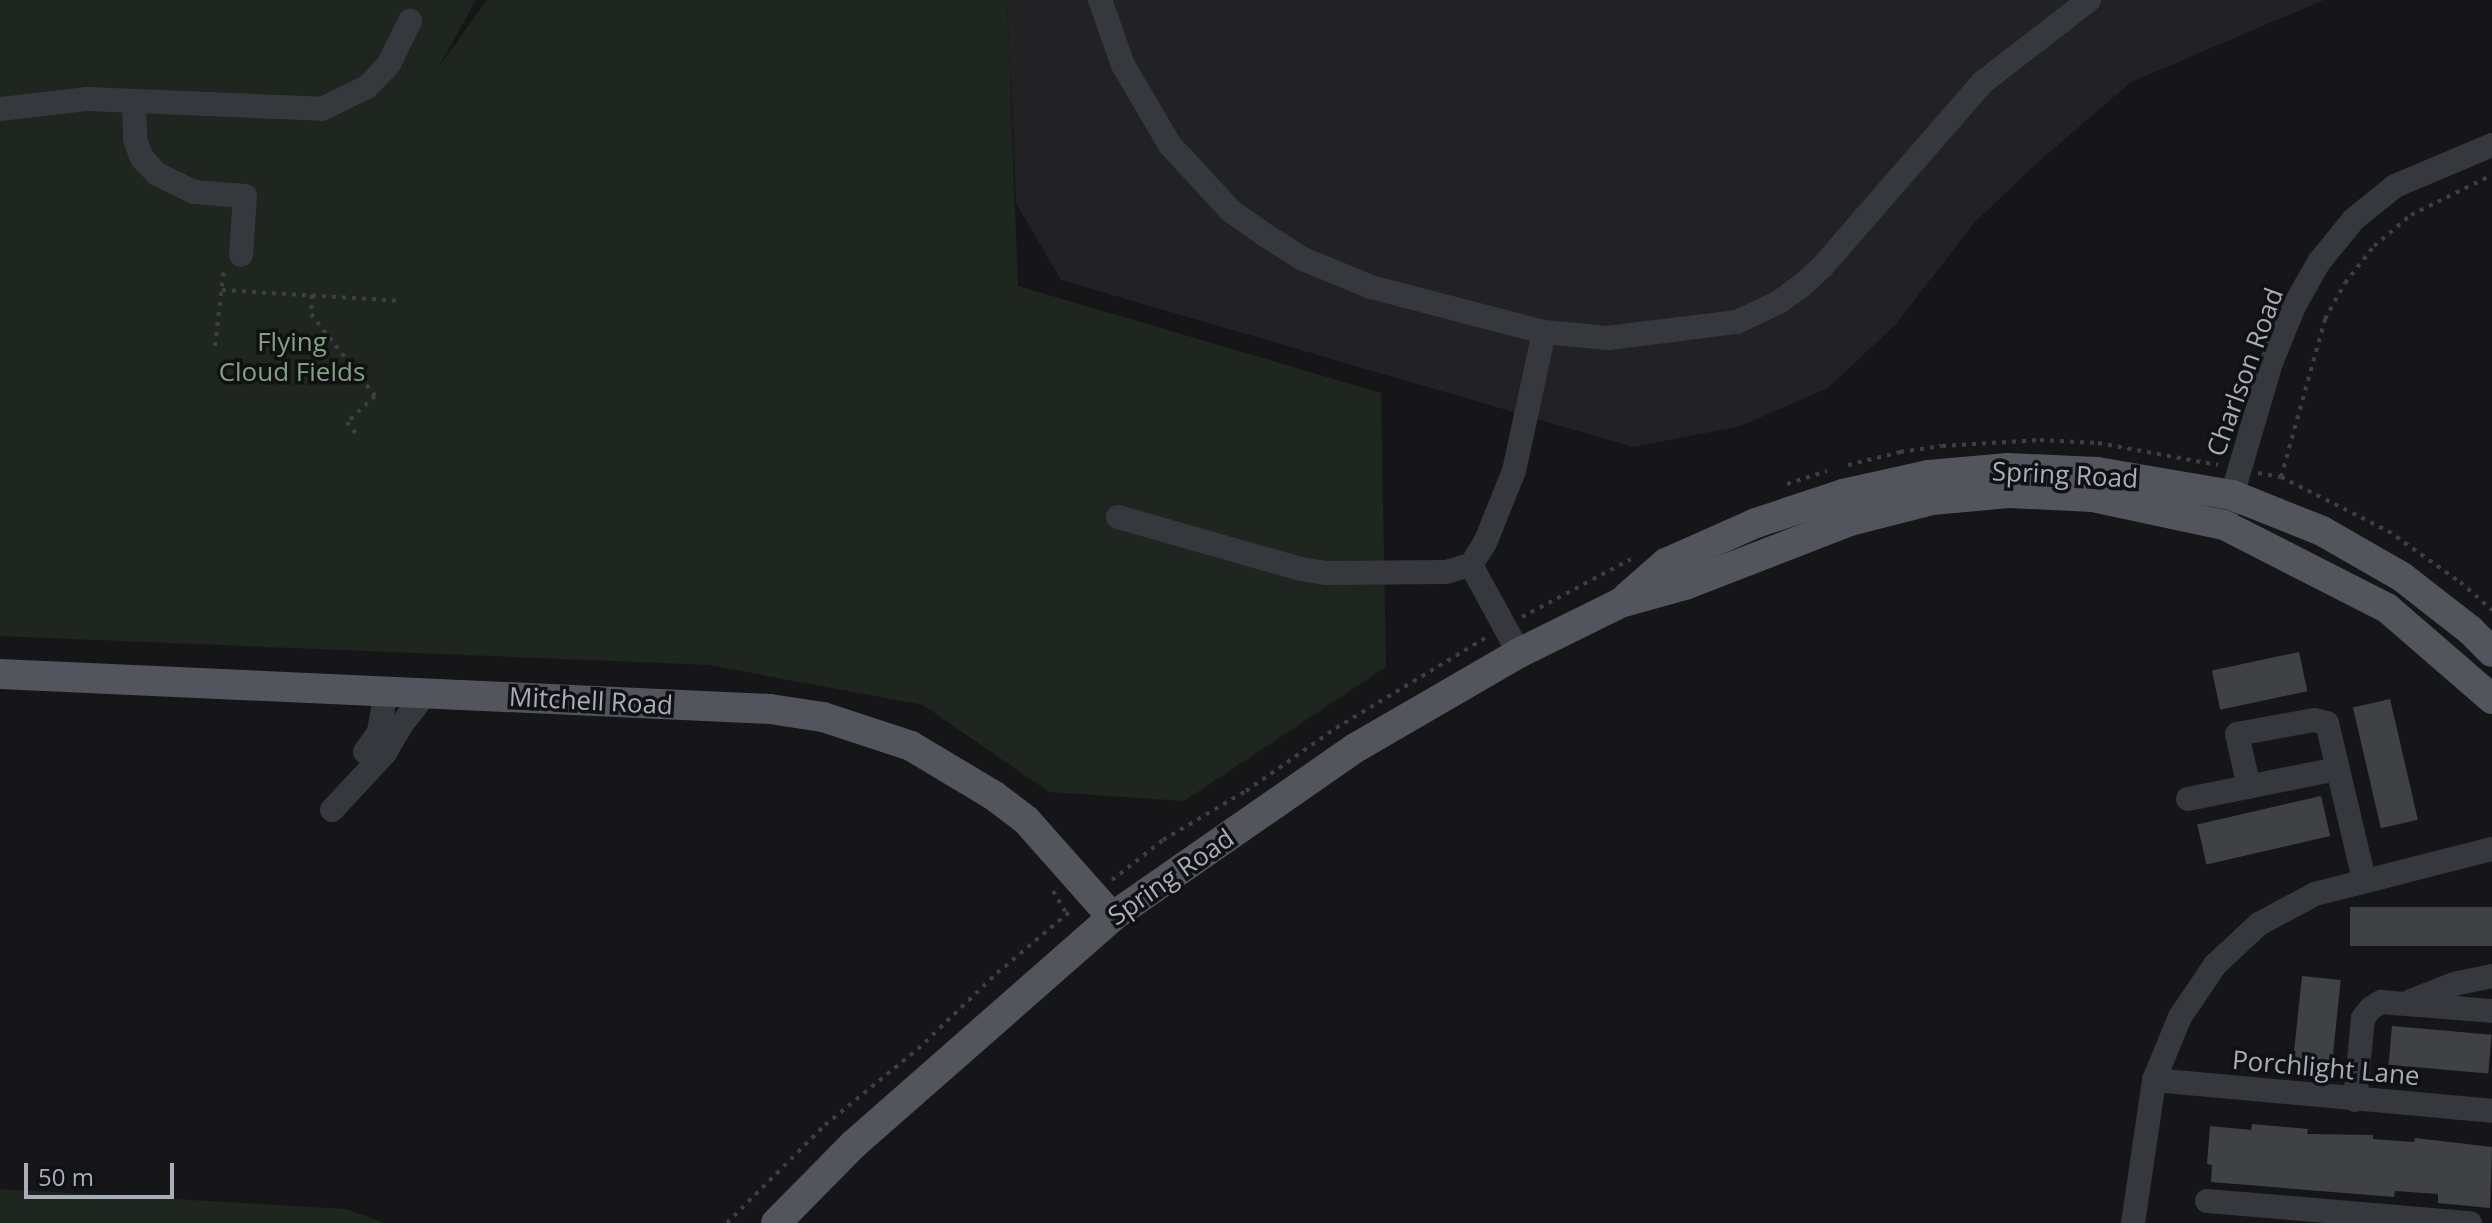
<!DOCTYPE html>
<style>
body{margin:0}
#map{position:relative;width:2492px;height:1223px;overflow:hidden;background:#161618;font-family:"Open Sans",sans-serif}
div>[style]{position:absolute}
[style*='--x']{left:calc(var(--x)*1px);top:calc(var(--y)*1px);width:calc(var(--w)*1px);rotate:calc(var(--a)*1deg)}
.built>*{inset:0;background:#222225}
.green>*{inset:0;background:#1e261f}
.building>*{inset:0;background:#404145;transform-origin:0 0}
.path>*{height:4px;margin-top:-2px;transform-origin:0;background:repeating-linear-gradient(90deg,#3d3f44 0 4px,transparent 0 10px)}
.minor>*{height:24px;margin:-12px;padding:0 12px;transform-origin:12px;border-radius:12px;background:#37383d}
.major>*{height:30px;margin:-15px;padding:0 15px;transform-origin:15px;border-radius:15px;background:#53555c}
span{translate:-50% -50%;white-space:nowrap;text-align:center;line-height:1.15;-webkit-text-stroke:7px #111113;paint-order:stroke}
.park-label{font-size:26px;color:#7fa381}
.street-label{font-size:26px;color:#a8adb8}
.scale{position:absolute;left:24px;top:1163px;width:150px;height:36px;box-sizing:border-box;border:4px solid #a8adb8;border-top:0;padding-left:10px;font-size:24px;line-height:28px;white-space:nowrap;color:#a8adb8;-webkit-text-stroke:6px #111113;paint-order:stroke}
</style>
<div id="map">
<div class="built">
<div style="clip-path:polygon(1007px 0,2324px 0,2131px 82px,2038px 162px,1975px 222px,1896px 324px,1828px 388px,1741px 426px,1633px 447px,1061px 280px,1016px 203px)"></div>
</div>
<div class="green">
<div style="clip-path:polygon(0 0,476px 0,438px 68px,487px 0,1007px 0,1018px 286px,1381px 393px,1386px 667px,1184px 801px,1049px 792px,923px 705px,709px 665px,0 636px)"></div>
<div style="clip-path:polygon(0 1189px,346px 1209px,385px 1223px,0 1223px)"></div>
</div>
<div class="building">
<div style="left:2299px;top:652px;width:40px;height:89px;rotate:78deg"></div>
<div style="left:2390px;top:699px;width:124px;height:38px;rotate:77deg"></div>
<div style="left:2321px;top:796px;width:41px;height:127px;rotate:77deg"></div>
<div style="left:2492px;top:907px;width:39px;height:142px;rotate:90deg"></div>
<div style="left:2302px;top:976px;width:39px;height:85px;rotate:6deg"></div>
<div style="left:2392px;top:1026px;width:100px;height:39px;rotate:5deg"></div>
<div style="clip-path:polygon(2252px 1124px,2308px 1129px,2307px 1134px,2373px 1135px,2373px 1139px,2414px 1142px,2415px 1138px,2492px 1147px,2490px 1208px,2438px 1203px,2438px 1194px,2395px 1191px,2394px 1197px,2211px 1182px,2212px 1165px,2207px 1164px,2210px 1126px,2251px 1130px)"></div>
</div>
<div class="path">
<div style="--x:222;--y:290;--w:178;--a:3.5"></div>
<div style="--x:312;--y:295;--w:19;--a:93"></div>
<div style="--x:311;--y:314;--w:104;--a:52"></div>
<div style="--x:375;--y:396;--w:38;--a:137"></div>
<div style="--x:347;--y:422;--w:15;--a:53"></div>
<div style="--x:215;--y:346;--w:79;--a:-83.4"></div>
<div style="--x:1848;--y:465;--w:54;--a:-14"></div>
<div style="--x:1900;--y:452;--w:42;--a:-8.1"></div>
<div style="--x:1942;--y:446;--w:98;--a:-3.5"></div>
<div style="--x:2040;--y:440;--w:58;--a:3"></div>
<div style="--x:2098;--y:443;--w:122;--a:10.4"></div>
<div style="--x:2258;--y:473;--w:23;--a:10"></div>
<div style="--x:2281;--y:477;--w:120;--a:26.8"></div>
<div style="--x:2388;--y:531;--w:88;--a:35.3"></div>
<div style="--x:2460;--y:582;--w:43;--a:41.2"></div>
<div style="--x:2281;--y:477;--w:164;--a:-74.4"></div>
<div style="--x:2325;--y:319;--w:41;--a:-60.9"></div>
<div style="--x:2345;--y:283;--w:47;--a:-51.9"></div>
<div style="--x:2374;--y:246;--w:48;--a:-40"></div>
<div style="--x:2411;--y:215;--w:90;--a:-26.3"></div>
<div style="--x:1787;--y:484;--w:42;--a:-18"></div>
<div style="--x:1522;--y:617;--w:123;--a:-28"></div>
<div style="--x:1112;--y:880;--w:65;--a:-38.1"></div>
<div style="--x:1163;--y:840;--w:96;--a:-30.6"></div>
<div style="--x:1246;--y:791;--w:110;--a:-35"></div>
<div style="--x:1336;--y:728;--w:176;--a:-31.1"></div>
<div style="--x:1053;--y:891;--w:26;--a:59"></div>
<div style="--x:727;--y:1223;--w:139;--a:-45"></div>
<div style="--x:825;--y:1125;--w:120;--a:-39.3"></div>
<div style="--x:918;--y:1049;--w:110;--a:-43.9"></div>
<div style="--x:997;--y:973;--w:99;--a:-40.1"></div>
</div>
<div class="minor">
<div style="--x:1100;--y:0;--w:69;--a:70.5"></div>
<div style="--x:1123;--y:65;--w:93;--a:59.6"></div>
<div style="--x:1170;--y:145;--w:90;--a:47.3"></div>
<div style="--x:1231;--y:211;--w:42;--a:35.2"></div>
<div style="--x:1265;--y:235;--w:45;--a:32.3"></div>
<div style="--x:1303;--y:259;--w:74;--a:22.4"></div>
<div style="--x:1371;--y:287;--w:179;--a:14.6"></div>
<div style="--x:1544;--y:332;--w:64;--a:5.4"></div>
<div style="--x:1608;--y:338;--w:130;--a:-7.1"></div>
<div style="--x:1737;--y:322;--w:47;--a:-25.5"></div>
<div style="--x:1779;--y:302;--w:26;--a:-36"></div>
<div style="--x:1800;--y:287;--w:30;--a:-42"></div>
<div style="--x:1822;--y:267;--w:245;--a:-49"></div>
<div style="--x:1983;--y:82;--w:134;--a:-37.7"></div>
<div style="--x:134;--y:102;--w:37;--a:88"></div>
<div style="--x:135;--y:139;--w:20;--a:70"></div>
<div style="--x:142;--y:158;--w:22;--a:47"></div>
<div style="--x:157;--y:174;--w:41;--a:25.9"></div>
<div style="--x:194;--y:192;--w:51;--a:4.5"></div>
<div style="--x:245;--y:196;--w:59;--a:93.9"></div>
<div style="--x:0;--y:109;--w:88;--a:-6.6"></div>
<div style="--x:87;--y:99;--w:235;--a:2.4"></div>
<div style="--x:322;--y:109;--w:50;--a:-26.1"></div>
<div style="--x:367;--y:87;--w:32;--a:-46"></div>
<div style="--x:389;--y:64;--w:48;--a:-64"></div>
<div style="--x:2228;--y:509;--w:152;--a:-73.6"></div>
<div style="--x:2271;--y:363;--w:61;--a:-68"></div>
<div style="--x:2294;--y:306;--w:51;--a:-60.4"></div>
<div style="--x:2319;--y:262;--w:55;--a:-50.9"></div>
<div style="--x:2354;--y:219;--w:53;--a:-38.8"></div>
<div style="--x:2395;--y:186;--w:105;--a:-22.9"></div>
<div style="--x:1118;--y:517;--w:190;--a:15.9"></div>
<div style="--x:1301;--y:569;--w:26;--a:9"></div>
<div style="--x:1327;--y:573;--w:119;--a:-0.5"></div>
<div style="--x:1446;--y:572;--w:26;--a:-16"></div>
<div style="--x:1471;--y:565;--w:26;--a:-58"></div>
<div style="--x:1485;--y:543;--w:78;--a:-68.1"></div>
<div style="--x:1514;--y:471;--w:142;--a:-77.8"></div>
<div style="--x:1471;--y:565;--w:100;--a:61.4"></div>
<div style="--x:365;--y:752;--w:24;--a:-55"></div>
<div style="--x:379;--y:732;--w:42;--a:-80.3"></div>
<div style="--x:2249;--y:787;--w:54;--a:-102.8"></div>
<div style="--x:2237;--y:734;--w:78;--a:-10.3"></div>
<div style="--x:2314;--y:720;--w:13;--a:13"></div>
<div style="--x:2327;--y:723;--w:161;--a:76.7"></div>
<div style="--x:2188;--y:799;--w:152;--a:-11.4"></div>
<div style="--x:332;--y:810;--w:78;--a:-47.1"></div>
<div style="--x:385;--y:753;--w:32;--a:-60"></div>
<div style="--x:401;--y:725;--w:41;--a:-52"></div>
<div style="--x:2411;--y:1001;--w:46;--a:-21.6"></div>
<div style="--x:2454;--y:984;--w:39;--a:-12"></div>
<div style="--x:2154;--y:1080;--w:339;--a:5.2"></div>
<div style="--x:2355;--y:1100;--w:82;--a:-84.4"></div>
<div style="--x:2363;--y:1018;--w:13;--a:-51"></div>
<div style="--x:2371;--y:1008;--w:12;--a:-31"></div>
<div style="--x:2381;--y:1002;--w:111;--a:4.6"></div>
<div style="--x:2207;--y:1201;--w:264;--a:4.8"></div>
<div style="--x:2133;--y:1223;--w:145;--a:-81.6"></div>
<div style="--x:2154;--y:1080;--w:68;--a:-67.6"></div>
<div style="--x:2180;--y:1017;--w:63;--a:-56.1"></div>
<div style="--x:2215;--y:965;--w:60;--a:-43"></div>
<div style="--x:2259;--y:924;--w:64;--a:-28.2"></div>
<div style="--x:2315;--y:894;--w:183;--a:-14.3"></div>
</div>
<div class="major">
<div style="--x:1627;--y:597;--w:52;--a:-41.1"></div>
<div style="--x:1666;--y:563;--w:98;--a:-24"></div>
<div style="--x:1756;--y:523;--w:92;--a:-18.4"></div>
<div style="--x:1843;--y:494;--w:88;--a:-12.5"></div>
<div style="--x:1929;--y:475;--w:79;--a:-5.1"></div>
<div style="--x:2008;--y:468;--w:89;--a:2.6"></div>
<div style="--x:2097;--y:472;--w:137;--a:9.7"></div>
<div style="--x:2232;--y:495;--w:97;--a:21.8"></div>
<div style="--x:2322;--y:531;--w:92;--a:29.9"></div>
<div style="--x:2402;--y:577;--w:86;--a:37.9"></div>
<div style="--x:2470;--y:630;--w:31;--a:45"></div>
<div style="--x:0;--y:674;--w:771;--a:2.6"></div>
<div style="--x:770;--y:709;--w:54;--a:8.6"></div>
<div style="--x:823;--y:717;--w:93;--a:18.2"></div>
<div style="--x:911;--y:746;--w:96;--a:30.9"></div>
<div style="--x:993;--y:795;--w:41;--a:37.1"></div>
<div style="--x:1026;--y:820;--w:130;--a:48.4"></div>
<div style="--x:776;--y:1223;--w:111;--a:-45.4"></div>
<div style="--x:854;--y:1144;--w:344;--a:-41.3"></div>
<div style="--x:1112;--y:917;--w:298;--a:-34.8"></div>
<div style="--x:1357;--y:747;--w:187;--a:-30.1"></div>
<div style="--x:1519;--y:653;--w:113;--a:-26.3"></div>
<div style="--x:1620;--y:603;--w:67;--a:-15.5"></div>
<div style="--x:1685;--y:585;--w:177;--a:-21.2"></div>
<div style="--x:1850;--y:521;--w:85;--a:-14.4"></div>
<div style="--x:1932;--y:500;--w:77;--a:-5.2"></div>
<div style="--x:2009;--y:493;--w:84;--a:2.7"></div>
<div style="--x:2093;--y:497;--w:134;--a:12.1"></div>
<div style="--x:2224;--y:525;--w:183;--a:27"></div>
<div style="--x:2387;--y:608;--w:139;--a:40.9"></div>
</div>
<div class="park-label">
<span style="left:292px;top:357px">Flying<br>Cloud Fields</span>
</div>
<div class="street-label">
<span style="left:2245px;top:372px;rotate:-70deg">Charlson Road</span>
<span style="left:2065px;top:475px;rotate:3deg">Spring Road</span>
<span style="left:591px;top:701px;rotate:3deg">Mitchell Road</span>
<span style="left:1171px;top:877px;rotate:-35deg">Spring Road</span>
<span style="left:2326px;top:1068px;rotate:5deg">Porchlight Lane</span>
</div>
<div class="scale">50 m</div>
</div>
